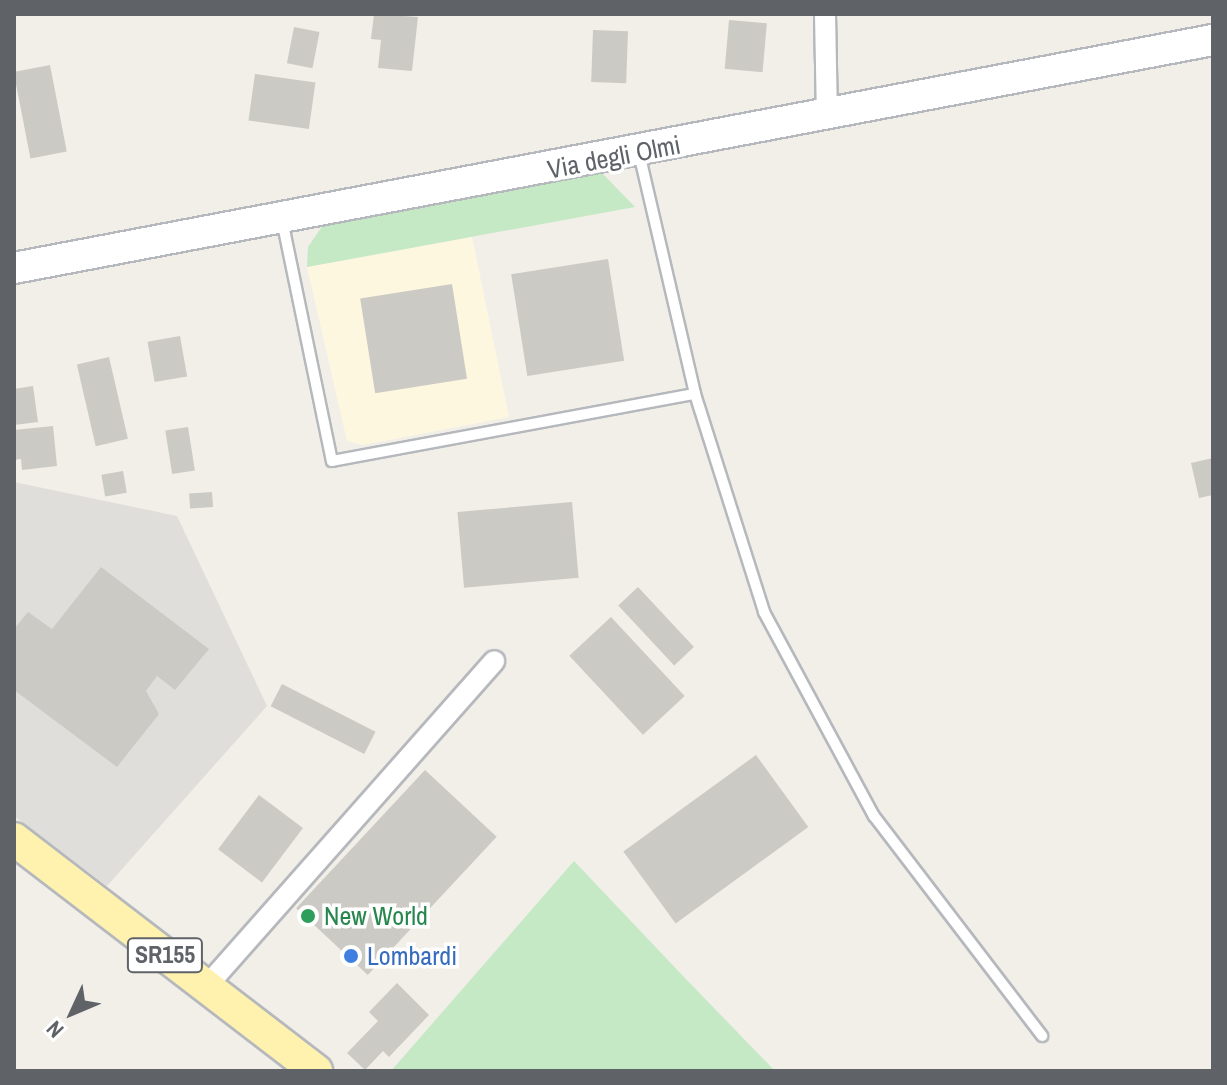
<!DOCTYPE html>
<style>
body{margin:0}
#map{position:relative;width:1227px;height:1085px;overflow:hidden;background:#f1efe8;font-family:"Archivo Narrow",sans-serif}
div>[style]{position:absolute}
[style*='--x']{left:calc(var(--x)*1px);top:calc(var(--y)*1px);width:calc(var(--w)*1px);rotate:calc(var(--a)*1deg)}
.commercial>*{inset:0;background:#fef7e0}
.industrial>*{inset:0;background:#e0deda}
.green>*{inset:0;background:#c5e8c5}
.building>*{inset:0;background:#cccac5;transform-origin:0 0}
.roads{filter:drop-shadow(2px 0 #b5b8bc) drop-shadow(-2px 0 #b5b8bc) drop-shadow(0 2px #b5b8bc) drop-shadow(0 -2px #b5b8bc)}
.lane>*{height:10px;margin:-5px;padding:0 5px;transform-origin:5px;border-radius:5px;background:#fff}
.street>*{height:20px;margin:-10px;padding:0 10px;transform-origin:10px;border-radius:10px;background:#fff}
.secondary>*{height:30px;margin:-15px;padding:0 15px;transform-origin:15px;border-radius:15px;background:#fff}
.primary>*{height:32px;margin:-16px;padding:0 16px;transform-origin:16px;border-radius:16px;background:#fff2af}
.dots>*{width:22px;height:22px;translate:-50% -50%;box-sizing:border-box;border:4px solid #fff;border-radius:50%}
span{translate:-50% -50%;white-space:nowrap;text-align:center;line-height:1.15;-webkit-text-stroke:7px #fff;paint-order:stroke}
.shield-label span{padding:2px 6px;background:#fff;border:2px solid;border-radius:6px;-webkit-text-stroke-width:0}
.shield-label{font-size:24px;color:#5f6368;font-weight:700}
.street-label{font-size:26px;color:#5f6368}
.leisure-label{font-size:26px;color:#27864d}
.left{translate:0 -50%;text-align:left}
.shop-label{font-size:26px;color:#366cbe}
.frame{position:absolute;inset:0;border:16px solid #5f6368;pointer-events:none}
.north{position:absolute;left:32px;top:973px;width:80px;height:80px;-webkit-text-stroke:6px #fff;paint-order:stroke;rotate:226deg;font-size:22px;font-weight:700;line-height:32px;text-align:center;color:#5f6368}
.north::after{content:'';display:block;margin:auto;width:28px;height:36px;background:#5f6368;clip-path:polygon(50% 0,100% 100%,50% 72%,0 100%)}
</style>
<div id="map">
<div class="commercial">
<div style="clip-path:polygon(472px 237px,509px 417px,363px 445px,347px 441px,307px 267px)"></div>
</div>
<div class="industrial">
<div style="clip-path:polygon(14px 482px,177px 516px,267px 706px,107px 886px,14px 816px)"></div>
</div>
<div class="green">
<div style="clip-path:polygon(601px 172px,635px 207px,307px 267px,308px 247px,323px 225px)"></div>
<div style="clip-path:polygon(574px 861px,682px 975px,775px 1071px,391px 1071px)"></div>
</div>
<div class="building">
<div style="clip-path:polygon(374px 14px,418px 17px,412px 71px,378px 68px,381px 40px,371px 39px)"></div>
<div style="left:729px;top:20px;width:38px;height:49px;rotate:5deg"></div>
<div style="left:294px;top:27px;width:26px;height:37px;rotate:11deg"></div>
<div style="left:593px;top:30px;width:35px;height:52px;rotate:2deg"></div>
<div style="left:50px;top:65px;width:88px;height:37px;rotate:79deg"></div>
<div style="left:255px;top:74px;width:61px;height:47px;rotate:8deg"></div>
<div style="left:608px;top:259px;width:103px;height:98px;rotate:81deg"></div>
<div style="left:452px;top:284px;width:96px;height:93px;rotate:81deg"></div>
<div style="left:180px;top:336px;width:41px;height:33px;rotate:80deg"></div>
<div style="left:109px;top:357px;width:84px;height:33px;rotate:77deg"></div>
<div style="clip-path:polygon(33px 386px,38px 422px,14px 425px,14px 389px)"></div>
<div style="clip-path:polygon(53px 426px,57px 466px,22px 470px,21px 459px,14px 460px,14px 430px)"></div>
<div style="left:188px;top:427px;width:44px;height:23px;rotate:81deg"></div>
<div style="clip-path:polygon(1213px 458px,1213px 495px,1199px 498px,1191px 463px)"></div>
<div style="left:123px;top:471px;width:22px;height:22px;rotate:80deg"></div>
<div style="left:212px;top:492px;width:15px;height:23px;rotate:86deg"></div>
<div style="left:572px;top:502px;width:76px;height:115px;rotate:85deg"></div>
<div style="clip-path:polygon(101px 567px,209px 649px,175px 690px,157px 676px,146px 691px,159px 714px,117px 767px,14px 690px,14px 629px,28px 612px,52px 629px)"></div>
<div style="left:638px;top:587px;width:82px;height:27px;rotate:47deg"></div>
<div style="left:611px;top:617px;width:108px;height:57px;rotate:47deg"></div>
<div style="left:282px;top:684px;width:105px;height:25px;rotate:27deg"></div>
<div style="left:756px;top:755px;width:89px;height:164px;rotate:54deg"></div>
<div style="left:425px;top:770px;width:98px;height:189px;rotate:43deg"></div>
<div style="left:259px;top:795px;width:55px;height:68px;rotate:37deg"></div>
<div style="clip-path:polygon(397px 983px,429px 1015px,389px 1057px,383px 1051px,365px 1070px,347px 1053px,378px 1021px,369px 1012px)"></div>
</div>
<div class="roads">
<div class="lane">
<div style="--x:639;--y:153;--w:247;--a:76.9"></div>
<div style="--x:695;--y:394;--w:229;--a:72.4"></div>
<div style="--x:764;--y:612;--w:232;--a:61.7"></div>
<div style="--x:874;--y:816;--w:277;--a:52.6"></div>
<div style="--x:282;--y:220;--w:246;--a:78.3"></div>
<div style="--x:332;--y:461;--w:369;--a:-10.5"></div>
</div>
<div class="street">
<div style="--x:825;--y:14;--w:101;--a:88.9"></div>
<div style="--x:206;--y:987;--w:435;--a:-48.5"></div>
</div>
<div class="secondary">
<div style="--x:14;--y:268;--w:1220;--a:-10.77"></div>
</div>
<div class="primary">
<div style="--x:14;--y:839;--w:381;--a:37.5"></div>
</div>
</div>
<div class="dots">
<div style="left:308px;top:916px;background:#2e9e5b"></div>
<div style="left:351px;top:956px;background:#3f7fe0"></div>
</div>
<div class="shield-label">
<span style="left:165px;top:955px">SR155</span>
</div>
<div class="street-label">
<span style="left:614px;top:157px;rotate:-11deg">Via degli Olmi</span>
</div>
<div class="leisure-label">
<span class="left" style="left:324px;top:916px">New World</span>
</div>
<div class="shop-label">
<span class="left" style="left:367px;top:956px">Lombardi</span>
</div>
<div class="frame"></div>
<div class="north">N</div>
</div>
